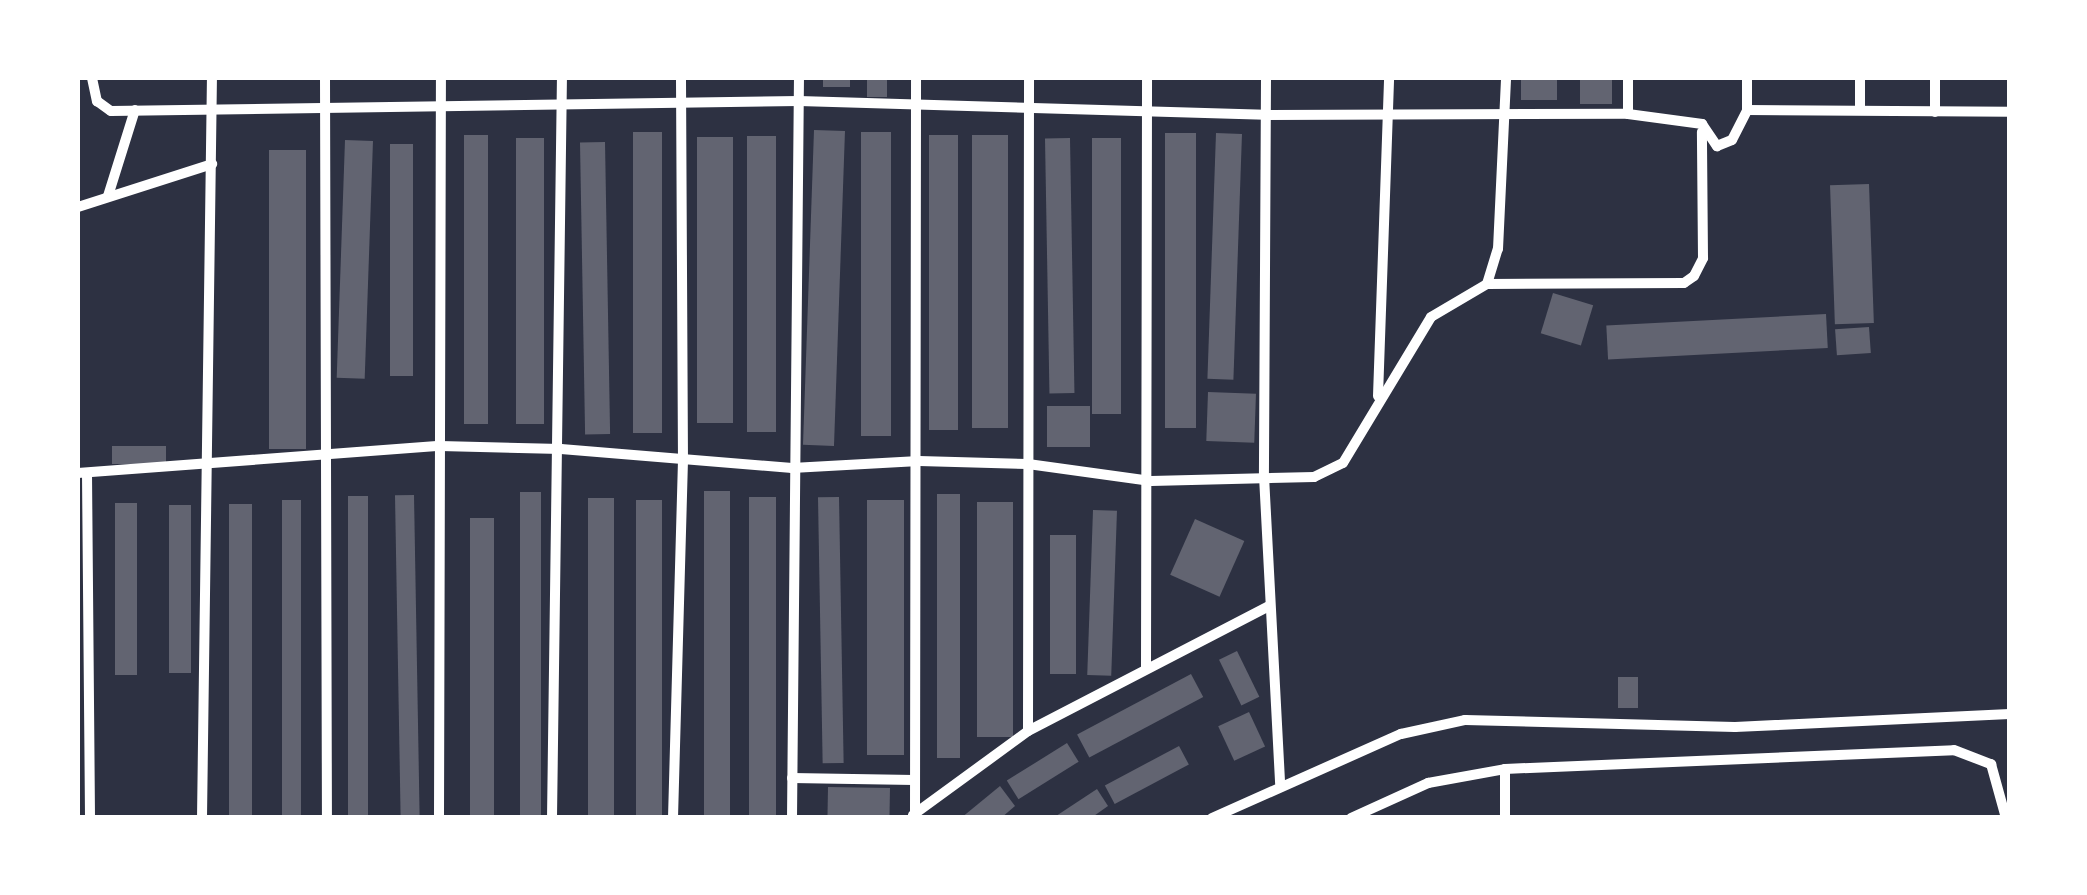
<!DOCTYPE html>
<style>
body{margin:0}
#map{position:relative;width:2087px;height:895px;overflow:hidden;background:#2d3142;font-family:Lora,serif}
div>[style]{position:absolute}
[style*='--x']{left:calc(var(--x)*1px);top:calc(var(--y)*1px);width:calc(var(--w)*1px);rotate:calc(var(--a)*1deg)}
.building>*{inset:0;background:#626471;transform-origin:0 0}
.minor>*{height:10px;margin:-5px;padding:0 5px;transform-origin:5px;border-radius:5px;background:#fff}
span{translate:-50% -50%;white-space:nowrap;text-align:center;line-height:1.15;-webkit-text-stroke:10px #fff;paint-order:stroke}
.frame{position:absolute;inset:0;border:80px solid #fff;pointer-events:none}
</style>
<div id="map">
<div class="building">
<div style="left:823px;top:78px;width:27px;height:9px"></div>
<div style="left:867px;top:78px;width:20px;height:19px"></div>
<div style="left:1521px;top:78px;width:36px;height:22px"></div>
<div style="left:1580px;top:78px;width:32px;height:26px"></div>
<div style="left:814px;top:130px;width:31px;height:315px;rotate:2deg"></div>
<div style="left:633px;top:132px;width:29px;height:301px"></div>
<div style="left:861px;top:132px;width:30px;height:304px"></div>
<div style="left:1165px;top:133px;width:31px;height:295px"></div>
<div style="left:1216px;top:133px;width:26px;height:246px;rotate:2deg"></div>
<div style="left:464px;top:135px;width:24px;height:289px"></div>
<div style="left:929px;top:135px;width:29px;height:295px"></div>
<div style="left:972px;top:135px;width:36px;height:293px"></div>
<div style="left:747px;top:136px;width:29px;height:296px"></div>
<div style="left:697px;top:137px;width:36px;height:286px"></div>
<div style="left:516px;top:138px;width:28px;height:286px"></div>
<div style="left:1070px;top:138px;width:255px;height:25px;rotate:89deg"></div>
<div style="left:1092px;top:138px;width:29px;height:276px"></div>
<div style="left:345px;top:140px;width:28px;height:238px;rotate:2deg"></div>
<div style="left:605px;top:142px;width:292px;height:25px;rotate:89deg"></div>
<div style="left:390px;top:144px;width:23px;height:232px"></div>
<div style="left:306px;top:150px;width:299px;height:37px;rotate:90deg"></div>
<div style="left:1869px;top:184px;width:139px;height:39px;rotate:88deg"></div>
<div style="left:1553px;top:293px;width:42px;height:42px;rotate:17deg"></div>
<div style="left:1826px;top:314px;width:34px;height:220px;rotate:87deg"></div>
<div style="left:1869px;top:327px;width:26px;height:34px;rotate:86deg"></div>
<div style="left:1208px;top:392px;width:48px;height:49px;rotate:2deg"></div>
<div style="left:1047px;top:406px;width:43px;height:41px"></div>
<div style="left:112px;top:446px;width:54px;height:18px"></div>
<div style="left:704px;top:491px;width:26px;height:327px"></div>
<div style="left:520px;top:492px;width:21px;height:326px"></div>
<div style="left:937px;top:494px;width:23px;height:264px"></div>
<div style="left:414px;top:495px;width:323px;height:19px;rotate:89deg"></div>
<div style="left:348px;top:496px;width:20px;height:322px"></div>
<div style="left:749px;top:497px;width:27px;height:321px"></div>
<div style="left:839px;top:497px;width:266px;height:21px;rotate:89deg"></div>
<div style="left:588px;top:498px;width:26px;height:320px"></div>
<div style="left:301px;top:500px;width:318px;height:19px;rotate:90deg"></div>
<div style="left:636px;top:500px;width:26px;height:318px"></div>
<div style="left:867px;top:500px;width:37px;height:255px"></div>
<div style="left:977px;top:502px;width:36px;height:235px"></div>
<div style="left:115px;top:503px;width:22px;height:172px"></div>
<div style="left:229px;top:504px;width:23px;height:314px"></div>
<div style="left:169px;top:505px;width:22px;height:168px"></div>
<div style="left:1093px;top:510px;width:24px;height:165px;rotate:2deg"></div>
<div style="left:470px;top:518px;width:24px;height:300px"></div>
<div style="left:1195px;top:519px;width:54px;height:61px;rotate:24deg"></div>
<div style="left:1050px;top:535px;width:26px;height:139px"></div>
<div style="left:1237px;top:651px;width:51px;height:20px;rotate:64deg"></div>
<div style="left:1191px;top:674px;width:26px;height:129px;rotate:62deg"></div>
<div style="left:1618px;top:677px;width:20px;height:31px"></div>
<div style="left:1249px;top:712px;width:38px;height:34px;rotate:65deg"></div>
<div style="left:1067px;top:743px;width:22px;height:71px;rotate:58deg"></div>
<div style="left:1179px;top:746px;width:21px;height:84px;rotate:62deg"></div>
<div style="clip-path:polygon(1000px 786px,1015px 806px,1001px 818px,961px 818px)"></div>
<div style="left:828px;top:787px;width:62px;height:28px;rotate:1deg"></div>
<div style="clip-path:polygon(1097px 789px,1108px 806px,1091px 818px,1053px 818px)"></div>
</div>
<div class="minor">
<div style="--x:92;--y:78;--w:24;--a:78"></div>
<div style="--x:97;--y:101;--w:17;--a:36"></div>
<div style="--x:111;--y:111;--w:688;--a:-0.83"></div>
<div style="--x:799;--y:101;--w:466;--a:1.7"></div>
<div style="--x:1265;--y:115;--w:363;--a:-0.2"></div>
<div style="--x:1628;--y:114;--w:75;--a:7.7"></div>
<div style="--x:1702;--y:124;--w:27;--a:56"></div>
<div style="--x:1717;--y:146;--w:16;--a:-22"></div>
<div style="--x:1732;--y:140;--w:34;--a:-63"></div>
<div style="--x:1747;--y:110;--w:263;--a:0.4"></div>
<div style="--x:325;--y:78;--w:740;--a:89.85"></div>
<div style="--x:1266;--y:78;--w:398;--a:90.3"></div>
<div style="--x:1264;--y:476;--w:308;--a:87"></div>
<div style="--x:1628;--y:78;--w:36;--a:90"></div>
<div style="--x:1747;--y:78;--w:32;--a:90"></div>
<div style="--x:1860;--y:78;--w:32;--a:90"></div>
<div style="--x:1935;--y:78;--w:34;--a:90"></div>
<div style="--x:108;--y:196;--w:90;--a:-72.6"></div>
<div style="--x:78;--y:207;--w:141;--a:-17.8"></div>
<div style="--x:1487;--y:284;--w:37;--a:-73"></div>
<div style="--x:1498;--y:249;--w:171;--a:-87.3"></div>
<div style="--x:1378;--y:396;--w:318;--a:-88"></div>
<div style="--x:78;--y:473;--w:363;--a:-4.3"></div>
<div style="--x:440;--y:446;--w:121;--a:1.4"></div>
<div style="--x:561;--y:449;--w:232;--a:4.7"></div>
<div style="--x:792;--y:468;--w:127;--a:-3.2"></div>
<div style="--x:919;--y:461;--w:109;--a:1.6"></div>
<div style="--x:1028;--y:464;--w:124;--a:7.9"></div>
<div style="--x:1151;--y:481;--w:163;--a:-1.4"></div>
<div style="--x:1314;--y:477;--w:32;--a:-26"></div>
<div style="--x:1343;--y:463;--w:170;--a:-58.9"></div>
<div style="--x:1431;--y:317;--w:65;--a:-30.5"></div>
<div style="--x:1487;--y:284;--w:197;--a:-0.3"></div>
<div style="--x:1684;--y:283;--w:12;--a:-35"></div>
<div style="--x:1694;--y:276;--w:20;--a:-63"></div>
<div style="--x:1703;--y:258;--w:126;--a:-90.5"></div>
<div style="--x:87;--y:473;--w:345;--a:89.5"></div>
<div style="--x:1146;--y:667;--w:589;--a:-89.9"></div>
<div style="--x:1028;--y:731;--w:653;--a:-89.91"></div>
<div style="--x:792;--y:778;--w:122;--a:0.9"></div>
<div style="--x:915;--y:814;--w:736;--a:-89.92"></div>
<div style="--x:913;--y:815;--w:142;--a:-36.1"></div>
<div style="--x:1028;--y:731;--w:271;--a:-27.4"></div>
<div style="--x:202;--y:818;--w:740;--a:-89.23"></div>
<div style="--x:439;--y:818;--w:740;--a:-89.85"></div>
<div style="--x:552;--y:818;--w:740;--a:-89.23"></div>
<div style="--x:673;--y:818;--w:356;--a:-88.4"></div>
<div style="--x:683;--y:462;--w:384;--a:-90.3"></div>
<div style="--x:792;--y:818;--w:740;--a:-89.46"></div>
<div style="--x:1212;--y:818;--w:207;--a:-24"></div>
<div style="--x:1401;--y:734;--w:66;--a:-12.3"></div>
<div style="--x:1465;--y:720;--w:270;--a:1.5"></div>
<div style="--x:1735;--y:727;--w:275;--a:-2.7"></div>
<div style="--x:1351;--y:818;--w:85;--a:-24.4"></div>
<div style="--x:1428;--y:783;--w:78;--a:-10.3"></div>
<div style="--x:1505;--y:769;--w:449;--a:-2.4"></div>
<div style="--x:1954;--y:750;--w:40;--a:21"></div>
<div style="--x:1991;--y:764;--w:56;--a:74.5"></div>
<div style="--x:1505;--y:818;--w:49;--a:-90"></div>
</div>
<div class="frame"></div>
</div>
